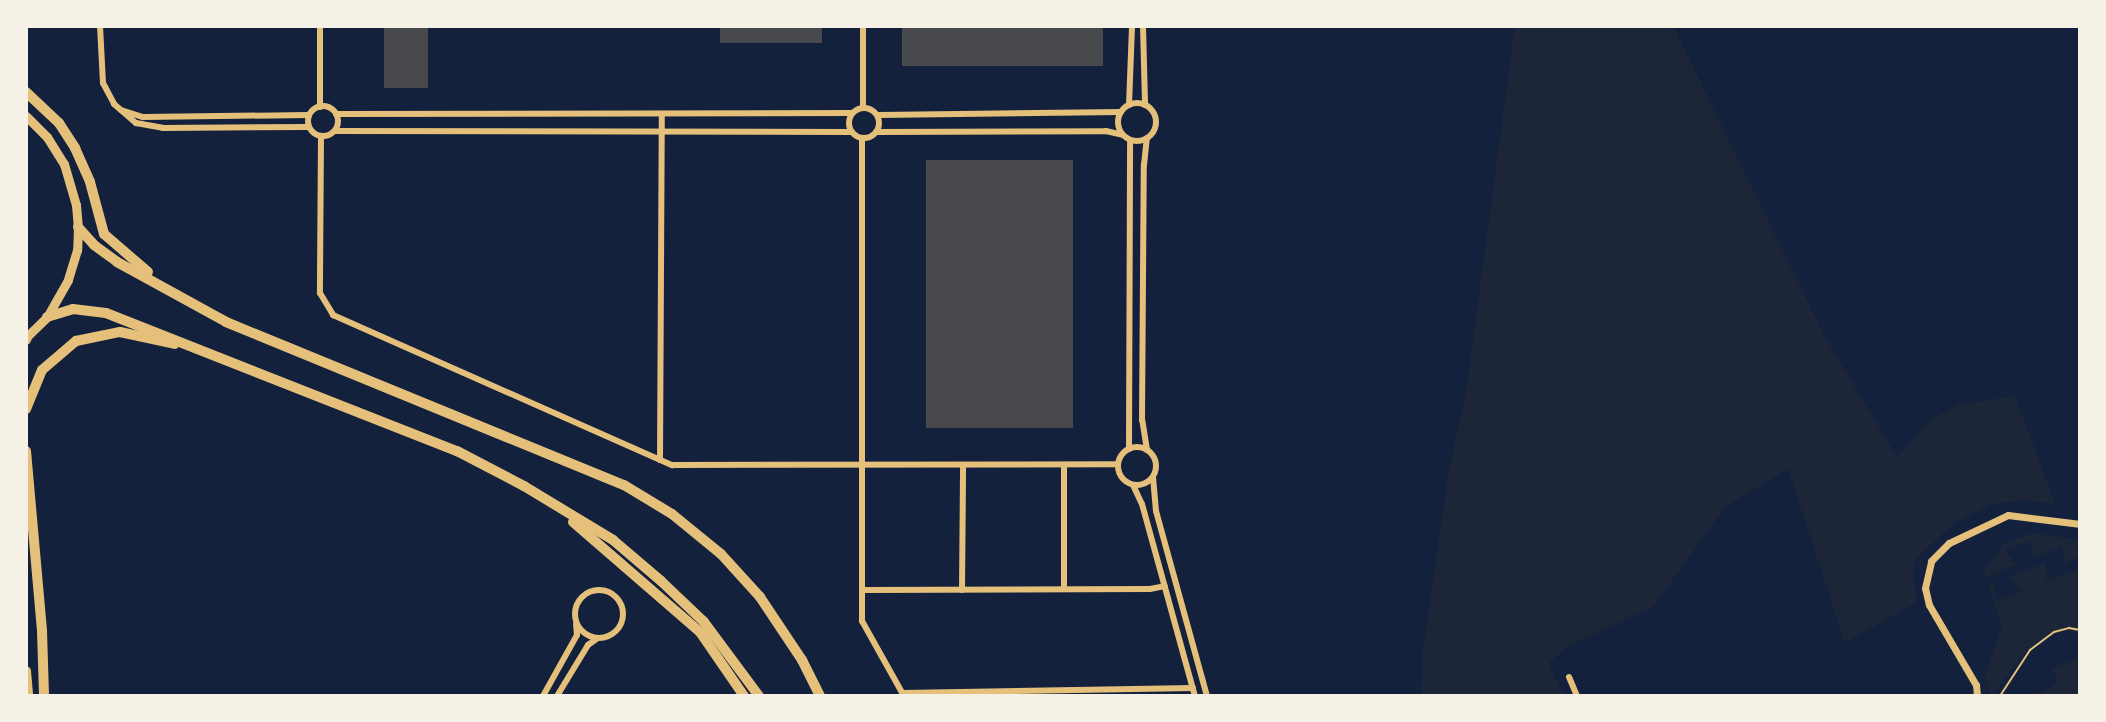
<!DOCTYPE html>
<style>
body{margin:0}
#map{position:relative;width:2106px;height:722px;overflow:hidden;background:#14213d;font-family:"Fira Sans Condensed",sans-serif}
div>[style]{position:absolute}
[style*='--x']{left:calc(var(--x)*1px);top:calc(var(--y)*1px);width:calc(var(--w)*1px);rotate:calc(var(--a)*1deg)}
.green>*{inset:0;background:#1d2539}
.building>*{inset:0;background:#48494c;transform-origin:0 0}
.path>*{height:2px;margin:-1px;padding:0 1px;transform-origin:1px;border-radius:1px;background:#e5c07b}
.minor>*{height:6px;margin:-3px;padding:0 3px;transform-origin:3px;border-radius:3px;background:#e5c07b}
.minor>.ring{margin:-3px;padding:0;box-sizing:content-box;background:none;border:6px solid #e5c07b;border-radius:50%}
.tertiary>*{height:7px;margin:-3.5px;padding:0 3.5px;transform-origin:3.5px;border-radius:3.5px;background:#e5c07b}
.trunk>*{height:9px;margin:-4.5px;padding:0 4.5px;transform-origin:4.5px;border-radius:4.5px;background:#e5c07b}
.motorway>*{height:10px;margin:-5px;padding:0 5px;transform-origin:5px;border-radius:5px;background:#e5c07b}
span{translate:-50% -50%;white-space:nowrap;text-align:center;line-height:1.15;-webkit-text-stroke:6px #f6f1e7;paint-order:stroke}
.frame{position:absolute;inset:0;border:28px solid #f6f1e7;pointer-events:none}
</style>
<div id="map">
<div class="green">
<div style="clip-path:polygon(1515px 26px,1673px 26px,1825px 337px,1897px 457px,1930px 420px,1958px 405px,2012px 396px,2017px 401px,2055px 504px,2024px 500px,1992px 504px,1953px 524px,1916px 559px,1913px 571px,1917px 602px,1845px 643px,1788px 469px,1724px 508px,1653px 607px,1566px 647px,1548px 664px,1564px 696px,1421px 696px,1422px 658px,1449px 470px,1466px 393px)"></div>
<div style="clip-path:polygon(2033px 533px,2080px 540px,2080px 556px,2064px 564px,2062px 546px,2032px 558px,2031px 541px,2012px 547px,2005px 551px,2016px 565px,1986px 577px,1989px 585px,1994px 584px,1996px 601px,2021px 591px,2010px 577px,2022px 572px,2045px 563px,2047px 581px,2077px 569px,2080px 634px,2066px 630px,2037px 642px,2026px 651px,1992px 696px,1984px 677px,2002px 627px,1985px 575px,1984px 570px,2003px 544px)"></div>
<div style="clip-path:polygon(2080px 657px,2080px 696px,2034px 696px,2058px 683px,2052px 668px)"></div>
</div>
<div class="building">
<div style="left:384px;top:26px;width:44px;height:62px"></div>
<div style="left:720px;top:26px;width:102px;height:17px"></div>
<div style="left:902px;top:26px;width:201px;height:40px"></div>
<div style="left:1073px;top:160px;width:268px;height:147px;rotate:90deg"></div>
</div>
<div class="path">
<div style="--x:2000;--y:696;--w:55;--a:-56.9"></div>
<div style="--x:2030;--y:650;--w:30;--a:-37"></div>
<div style="--x:2054;--y:632;--w:16;--a:-15"></div>
<div style="--x:2069;--y:628;--w:11;--a:10"></div>
</div>
<div class="minor">
<div style="--x:100;--y:26;--w:57;--a:87"></div>
<div style="--x:103;--y:83;--w:24;--a:62"></div>
<div style="--x:114;--y:104;--w:29;--a:41"></div>
<div style="--x:136;--y:123;--w:27;--a:10"></div>
<div style="--x:163;--y:128;--w:146;--a:-0.4"></div>
<div style="--x:320;--y:26;--w:81;--a:90"></div>
<div style="--x:1143;--y:26;--w:79;--a:88.5"></div>
<div class="ring" style="left:1118px;top:103px;width:32px;height:32px"></div>
<div style="--x:1129;--y:105;--w:79;--a:-87.8"></div>
<div class="ring" style="left:308px;top:106px;width:24px;height:24px"></div>
<div style="--x:863;--y:107;--w:81;--a:-90"></div>
<div class="ring" style="left:849px;top:108px;width:24px;height:24px"></div>
<div style="--x:121;--y:110;--w:23;--a:18"></div>
<div style="--x:143;--y:117;--w:166;--a:-0.7"></div>
<div style="--x:336;--y:114;--w:516;--a:-0.11"></div>
<div style="--x:878;--y:115;--w:243;--a:-0.7"></div>
<div style="--x:335;--y:131;--w:517;--a:0.11"></div>
<div style="--x:876;--y:132;--w:230;--a:-0.2"></div>
<div style="--x:1106;--y:131;--w:17;--a:13"></div>
<div style="--x:321;--y:136;--w:157;--a:90.4"></div>
<div style="--x:320;--y:293;--w:26;--a:59"></div>
<div style="--x:333;--y:315;--w:371;--a:23.9"></div>
<div style="--x:672;--y:465;--w:446;--a:-0.1"></div>
<div style="--x:862;--y:138;--w:483;--a:90"></div>
<div style="--x:862;--y:621;--w:86;--a:60.8"></div>
<div class="ring" style="left:1118px;top:447px;width:32px;height:32px"></div>
<div style="--x:1129;--y:449;--w:309;--a:-89.8"></div>
<div style="--x:1147;--y:450;--w:30;--a:-99"></div>
<div style="--x:1142;--y:420;--w:255;--a:-89.6"></div>
<div style="--x:1144;--y:165;--w:27;--a:-84"></div>
<div style="--x:660;--y:460;--w:346;--a:-89.7"></div>
<div style="--x:1064;--y:465;--w:124;--a:90"></div>
<div style="--x:1153;--y:477;--w:34;--a:85"></div>
<div style="--x:1156;--y:511;--w:192;--a:74.6"></div>
<div style="--x:1133;--y:485;--w:21;--a:65"></div>
<div style="--x:1142;--y:504;--w:199;--a:74.6"></div>
<div class="ring" style="left:575px;top:590px;width:42px;height:42px"></div>
<div style="--x:862;--y:590;--w:288;--a:-0.2"></div>
<div style="--x:1150;--y:589;--w:15;--a:-11"></div>
<div style="--x:962;--y:590;--w:125;--a:-89.5"></div>
<div style="--x:1569;--y:677;--w:21;--a:67"></div>
<div style="--x:902;--y:693;--w:291;--a:-1"></div>
<div style="--x:543;--y:696;--w:70;--a:-60.9"></div>
<div style="--x:577;--y:635;--w:11;--a:-95"></div>
<div style="--x:557;--y:696;--w:60;--a:-58.7"></div>
<div style="--x:588;--y:645;--w:12;--a:-35"></div>
</div>
<div class="tertiary">
<div style="--x:1977;--y:696;--w:11;--a:-95"></div>
<div style="--x:1976;--y:685;--w:93;--a:-120.4"></div>
<div style="--x:1929;--y:605;--w:17;--a:-103"></div>
<div style="--x:1925;--y:588;--w:28;--a:-77"></div>
<div style="--x:1931;--y:561;--w:25;--a:-45"></div>
<div style="--x:1949;--y:543;--w:65;--a:-25.4"></div>
<div style="--x:2008;--y:515;--w:73;--a:7.1"></div>
</div>
<div class="trunk">
<div style="--x:26;--y:116;--w:30;--a:45"></div>
<div style="--x:47;--y:137;--w:32;--a:58"></div>
<div style="--x:64;--y:164;--w:43;--a:73.7"></div>
<div style="--x:76;--y:205;--w:22;--a:85"></div>
<div style="--x:78;--y:227;--w:23;--a:92"></div>
<div style="--x:77;--y:250;--w:31;--a:107"></div>
<div style="--x:68;--y:280;--w:43;--a:119.6"></div>
<div style="--x:47;--y:317;--w:29;--a:136"></div>
</div>
<div class="motorway">
<div style="--x:26;--y:92;--w:45;--a:43.2"></div>
<div style="--x:59;--y:123;--w:30;--a:57"></div>
<div style="--x:75;--y:148;--w:37;--a:66"></div>
<div style="--x:90;--y:182;--w:54;--a:74.9"></div>
<div style="--x:104;--y:234;--w:58;--a:40.8"></div>
<div style="--x:78;--y:227;--w:24;--a:48"></div>
<div style="--x:94;--y:245;--w:29;--a:36"></div>
<div style="--x:117;--y:262;--w:124;--a:28.8"></div>
<div style="--x:226;--y:322;--w:430;--a:22.3"></div>
<div style="--x:624;--y:485;--w:56;--a:31.1"></div>
<div style="--x:672;--y:514;--w:63;--a:39.2"></div>
<div style="--x:721;--y:554;--w:58;--a:47.8"></div>
<div style="--x:760;--y:597;--w:76;--a:56.3"></div>
<div style="--x:802;--y:660;--w:40;--a:63.4"></div>
<div style="--x:47;--y:317;--w:27;--a:-17"></div>
<div style="--x:73;--y:309;--w:33;--a:7"></div>
<div style="--x:106;--y:313;--w:377;--a:21.5"></div>
<div style="--x:457;--y:451;--w:76;--a:27.6"></div>
<div style="--x:524;--y:486;--w:104;--a:31.2"></div>
<div style="--x:613;--y:540;--w:63;--a:40.5"></div>
<div style="--x:661;--y:581;--w:59;--a:43.6"></div>
<div style="--x:704;--y:622;--w:92;--a:53.4"></div>
<div style="--x:26;--y:340;--w:5;--a:-68"></div>
<div style="--x:26;--y:409;--w:42;--a:-67.7"></div>
<div style="--x:42;--y:370;--w:45;--a:-40.5"></div>
<div style="--x:76;--y:341;--w:45;--a:-11.6"></div>
<div style="--x:120;--y:332;--w:56;--a:12.3"></div>
<div style="--x:26;--y:451;--w:181;--a:84.9"></div>
<div style="--x:42;--y:631;--w:65;--a:88.2"></div>
<div style="--x:573;--y:522;--w:168;--a:40.9"></div>
<div style="--x:700;--y:632;--w:78;--a:55.5"></div>
<div style="--x:26;--y:671;--w:25;--a:85"></div>
</div>
<div class="frame"></div>
</div>
